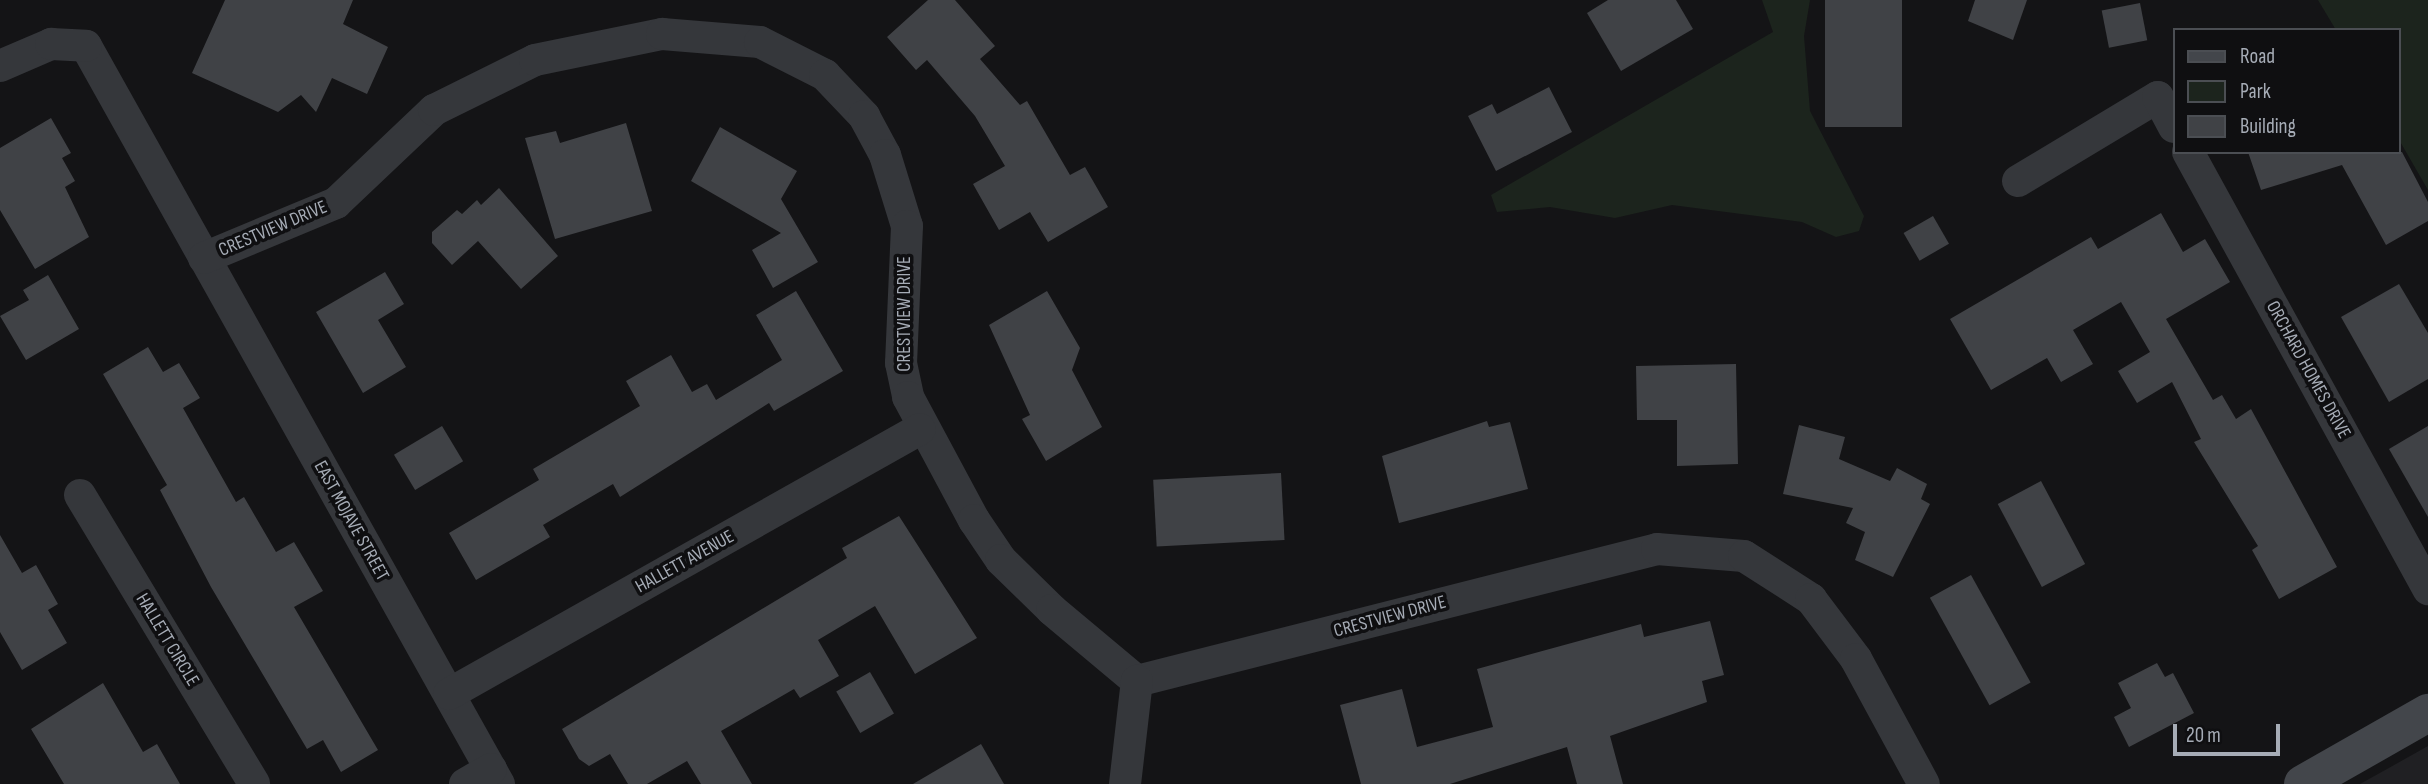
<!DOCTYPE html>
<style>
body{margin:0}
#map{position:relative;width:2428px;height:784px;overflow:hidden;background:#141416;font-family:"Sofia Sans Condensed",sans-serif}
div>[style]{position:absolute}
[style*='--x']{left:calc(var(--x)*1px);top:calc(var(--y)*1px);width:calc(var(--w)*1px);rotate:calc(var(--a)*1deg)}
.built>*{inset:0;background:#202023}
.green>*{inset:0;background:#1c241d}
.building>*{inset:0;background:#404246;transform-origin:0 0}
.street>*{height:32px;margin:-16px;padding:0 16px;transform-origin:16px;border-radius:16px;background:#35373b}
.secondary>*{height:38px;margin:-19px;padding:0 19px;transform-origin:19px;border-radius:19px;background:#43464b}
span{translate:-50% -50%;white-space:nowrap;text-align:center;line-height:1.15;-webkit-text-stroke:7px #0f0f11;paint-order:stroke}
.street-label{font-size:19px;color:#a6acb6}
.legend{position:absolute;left:2173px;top:28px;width:228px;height:126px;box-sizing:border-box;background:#0f0f11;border:2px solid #4b4e53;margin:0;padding:9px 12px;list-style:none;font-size:21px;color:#a6acb6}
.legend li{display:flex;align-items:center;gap:14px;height:35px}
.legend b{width:35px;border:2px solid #4b4e53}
.scale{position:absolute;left:2173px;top:724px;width:107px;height:32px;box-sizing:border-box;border:4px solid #a6acb6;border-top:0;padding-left:9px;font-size:21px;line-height:24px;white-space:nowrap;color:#a6acb6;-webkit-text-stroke:5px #0f0f11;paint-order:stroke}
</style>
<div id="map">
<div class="built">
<div style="clip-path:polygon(2428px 746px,2428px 784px,2360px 784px,2387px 769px)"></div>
</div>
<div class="green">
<div style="clip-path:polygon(1762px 0,1810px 0,1804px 36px,1810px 111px,1864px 216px,1859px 231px,1836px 237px,1802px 222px,1672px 205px,1615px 218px,1550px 207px,1497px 212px,1491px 195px,1773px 32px)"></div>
<div style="clip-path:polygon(2318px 0,2428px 0,2428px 190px,2398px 138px,2398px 30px,2336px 30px)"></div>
</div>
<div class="building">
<div style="clip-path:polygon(225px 0,353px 0,343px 24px,388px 47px,367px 94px,332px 78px,316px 112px,301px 95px,278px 112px,192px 73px)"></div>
<div style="clip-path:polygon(928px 0,955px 0,995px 46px,980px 59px,1020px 105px,1027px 101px,1070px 175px,1085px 167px,1108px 207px,1048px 242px,1030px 212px,999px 230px,973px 184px,1005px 166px,975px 116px,927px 60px,916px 70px,887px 37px)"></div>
<div style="clip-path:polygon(1608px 0,1676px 0,1693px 29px,1621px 71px,1587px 13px)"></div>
<div style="left:1825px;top:0;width:77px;height:127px"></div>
<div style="clip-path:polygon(1975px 0,2027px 0,2013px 40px,1968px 21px)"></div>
<div style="left:2140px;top:3px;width:38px;height:39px;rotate:79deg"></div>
<div style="clip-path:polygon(1549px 87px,1572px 132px,1496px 171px,1468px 116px,1492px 104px,1497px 114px)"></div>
<div style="clip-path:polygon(51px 118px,71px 153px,62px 158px,75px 181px,65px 187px,89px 237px,35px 269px,0 210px,0 148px)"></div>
<div style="clip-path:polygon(626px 123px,652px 211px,555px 239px,525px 138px,556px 131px,560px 143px)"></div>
<div style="clip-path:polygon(720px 127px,797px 171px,781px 199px,818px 262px,773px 288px,752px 250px,781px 233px,691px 181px)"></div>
<div style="clip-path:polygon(2248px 152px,2402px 152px,2428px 202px,2428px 221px,2386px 245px,2342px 165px,2261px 190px)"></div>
<div style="clip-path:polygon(499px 188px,558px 256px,521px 289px,478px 241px,452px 265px,432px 243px,432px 232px,457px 210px,462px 214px,477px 200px,481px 205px)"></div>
<div style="clip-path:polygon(2161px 213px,2183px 252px,2205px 239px,2230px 282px,2166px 319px,2213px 400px,2222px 395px,2236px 419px,2251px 409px,2337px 567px,2279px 599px,2252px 550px,2258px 546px,2194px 442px,2201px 439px,2172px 382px,2137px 403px,2118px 371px,2150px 352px,2121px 302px,2073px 330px,2093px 364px,2061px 382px,2047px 358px,1991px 390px,1950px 319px,2091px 237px,2098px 249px)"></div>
<div style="left:1933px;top:216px;width:32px;height:34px;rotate:60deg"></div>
<div style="clip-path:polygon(385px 272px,404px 304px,378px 320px,406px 367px,363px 393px,316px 312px)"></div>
<div style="clip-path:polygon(48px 275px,79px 329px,26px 360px,0 316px,29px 300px,23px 290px)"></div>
<div style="clip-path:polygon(2399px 284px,2428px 333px,2428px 379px,2389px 402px,2341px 317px)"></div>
<div style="clip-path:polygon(796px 291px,843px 371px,774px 411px,769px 403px,620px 497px,613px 484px,543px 525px,550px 537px,476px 580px,449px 533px,539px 480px,533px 469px,640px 406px,626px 381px,671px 355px,692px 392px,707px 384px,716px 400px,782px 360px,756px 315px)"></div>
<div style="clip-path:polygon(1047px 291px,1080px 348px,1072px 370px,1102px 427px,1046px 461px,1022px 419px,1030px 415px,989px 325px)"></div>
<div style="clip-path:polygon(148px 347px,163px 372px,179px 363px,200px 398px,183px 408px,236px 502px,244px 497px,276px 552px,294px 542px,323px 591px,294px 607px,378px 750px,341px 772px,323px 740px,307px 749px,211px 587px,160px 490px,167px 485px,103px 374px)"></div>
<div style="clip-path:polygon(1736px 364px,1738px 464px,1677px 466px,1677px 420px,1637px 420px,1636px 366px)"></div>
<div style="clip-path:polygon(1487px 421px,1489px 427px,1510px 422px,1528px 489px,1399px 523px,1382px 456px)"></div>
<div style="clip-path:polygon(1799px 425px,1845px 437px,1839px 459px,1890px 481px,1897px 468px,1927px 484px,1921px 499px,1930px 504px,1893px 577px,1855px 560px,1865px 532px,1846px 523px,1853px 508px,1783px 494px)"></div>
<div style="left:442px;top:426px;width:41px;height:56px;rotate:59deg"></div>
<div style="clip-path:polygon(2428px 426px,2428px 517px,2389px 449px)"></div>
<div style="left:1281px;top:473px;width:67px;height:128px;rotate:87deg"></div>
<div style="left:2041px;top:481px;width:94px;height:49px;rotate:62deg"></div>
<div style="clip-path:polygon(899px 516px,977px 638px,915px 674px,875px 606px,818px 640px,839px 676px,800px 698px,794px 689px,721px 731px,752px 784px,701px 784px,687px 761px,647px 784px,628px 784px,610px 754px,589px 766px,579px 759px,562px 729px,847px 558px,842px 548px)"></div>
<div style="clip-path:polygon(0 535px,22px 573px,36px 565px,58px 604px,48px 610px,67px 643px,22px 670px,0 632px)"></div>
<div style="left:1971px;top:575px;width:123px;height:47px;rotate:61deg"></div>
<div style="clip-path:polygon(1710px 621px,1724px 675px,1702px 681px,1707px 702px,1610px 736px,1623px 784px,1577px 784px,1567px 747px,1450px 784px,1361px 784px,1340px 705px,1402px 689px,1417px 747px,1493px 727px,1477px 669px,1641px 624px,1644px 637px)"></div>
<div style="clip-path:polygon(2157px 663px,2165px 677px,2173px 673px,2194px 713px,2129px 747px,2114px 717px,2131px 708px,2118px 683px)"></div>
<div style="left:870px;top:672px;width:48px;height:39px;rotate:60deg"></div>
<div style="clip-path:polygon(103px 683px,143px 752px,157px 744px,180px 784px,64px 784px,31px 729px)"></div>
<div style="clip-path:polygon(981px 744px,1004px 784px,913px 784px)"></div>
</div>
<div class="street">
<div style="--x:86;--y:46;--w:846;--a:60.77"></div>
<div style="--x:0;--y:66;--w:56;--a:-23.3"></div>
<div style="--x:51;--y:44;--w:35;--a:3"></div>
<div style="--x:2188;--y:152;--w:499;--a:61.2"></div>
<div style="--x:2018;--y:181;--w:163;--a:-31"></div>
<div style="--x:2158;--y:97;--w:34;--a:62"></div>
<div style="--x:204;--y:258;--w:143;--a:-22.6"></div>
<div style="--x:336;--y:203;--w:135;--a:-43.5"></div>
<div style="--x:434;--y:110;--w:113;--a:-26.3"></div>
<div style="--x:535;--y:60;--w:130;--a:-11.6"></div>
<div style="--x:662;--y:34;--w:98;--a:4.7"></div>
<div style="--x:760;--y:42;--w:73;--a:26.9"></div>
<div style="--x:825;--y:75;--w:57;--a:46.4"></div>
<div style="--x:864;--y:116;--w:44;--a:61.7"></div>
<div style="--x:885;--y:155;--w:74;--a:72.8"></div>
<div style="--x:907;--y:226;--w:137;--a:92.5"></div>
<div style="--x:901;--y:363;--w:35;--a:78"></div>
<div style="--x:908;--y:397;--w:140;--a:61.8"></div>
<div style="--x:974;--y:520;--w:48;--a:56"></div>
<div style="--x:1001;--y:560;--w:71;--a:44.4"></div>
<div style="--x:1052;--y:610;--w:111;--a:39.9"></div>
<div style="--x:80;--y:495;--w:337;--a:58.9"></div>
<div style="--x:1137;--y:681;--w:536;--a:-14.24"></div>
<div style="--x:1657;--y:549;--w:87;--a:4.6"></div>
<div style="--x:1744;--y:556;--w:80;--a:32.7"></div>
<div style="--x:1811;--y:599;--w:75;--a:53.1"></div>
<div style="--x:1856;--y:659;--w:142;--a:61.5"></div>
<div style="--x:449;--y:694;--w:540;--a:-29.36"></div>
<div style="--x:465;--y:784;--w:30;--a:-30"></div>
<div style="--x:1125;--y:784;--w:104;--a:-83.4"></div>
</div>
<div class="secondary">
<div style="--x:2303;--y:784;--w:144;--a:-29.6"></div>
</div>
<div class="street-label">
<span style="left:273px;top:229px;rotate:-23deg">CRESTVIEW DRIVE</span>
<span style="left:905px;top:314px;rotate:-90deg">CRESTVIEW DRIVE</span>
<span style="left:2308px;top:370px;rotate:61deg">ORCHARD HOMES DRIVE</span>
<span style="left:351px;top:521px;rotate:61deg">EAST MOJAVE STREET</span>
<span style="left:685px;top:562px;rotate:-29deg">HALLETT AVENUE</span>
<span style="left:1390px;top:617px;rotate:-15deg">CRESTVIEW DRIVE</span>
<span style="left:167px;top:640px;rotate:59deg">HALLETT CIRCLE</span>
</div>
<ul class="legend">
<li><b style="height:9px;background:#43464b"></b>Road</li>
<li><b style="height:19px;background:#1c241d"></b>Park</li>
<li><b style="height:19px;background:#404246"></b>Building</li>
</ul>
<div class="scale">20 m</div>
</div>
